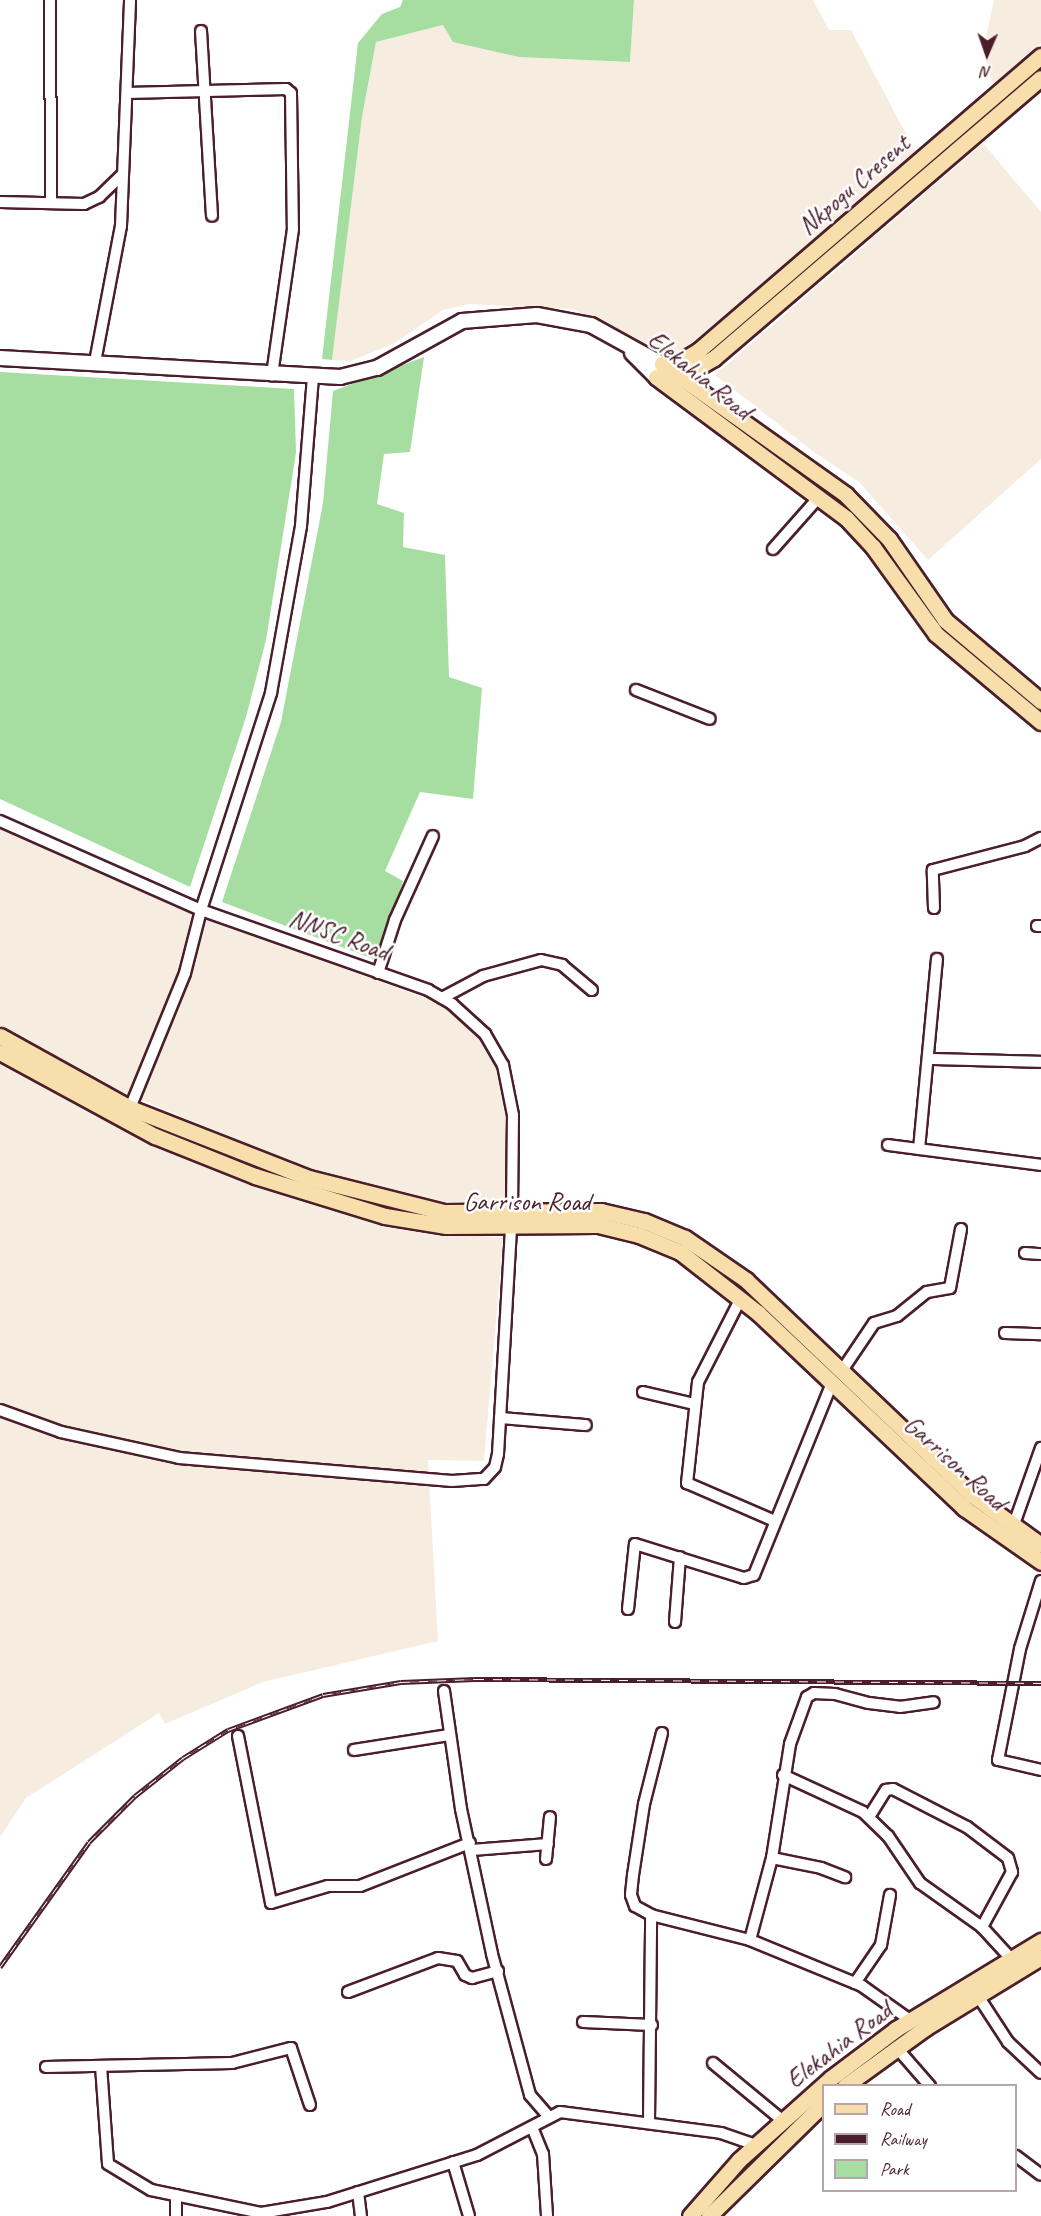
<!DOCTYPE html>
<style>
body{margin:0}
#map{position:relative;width:1041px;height:2216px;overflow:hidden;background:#fff;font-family:Caveat,sans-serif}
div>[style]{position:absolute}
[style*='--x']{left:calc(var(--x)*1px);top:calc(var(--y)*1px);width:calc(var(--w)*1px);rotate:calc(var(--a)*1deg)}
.built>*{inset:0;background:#f6ede0}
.green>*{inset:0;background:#a6dea2}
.roads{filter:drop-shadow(2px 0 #4a1f2b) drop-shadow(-2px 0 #4a1f2b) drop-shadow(0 2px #4a1f2b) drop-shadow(0 -2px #4a1f2b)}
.street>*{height:10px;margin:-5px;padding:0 5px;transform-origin:5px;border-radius:5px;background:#fff}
.secondary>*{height:14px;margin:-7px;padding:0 7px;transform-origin:7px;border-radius:7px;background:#fff}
.primary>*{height:15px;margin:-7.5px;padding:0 7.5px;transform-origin:7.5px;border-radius:7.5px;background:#f8deab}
.rail>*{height:5px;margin-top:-2.5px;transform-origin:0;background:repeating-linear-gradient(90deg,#fff 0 9px,#4a1f2b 0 18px);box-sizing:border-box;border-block:2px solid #4a1f2b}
span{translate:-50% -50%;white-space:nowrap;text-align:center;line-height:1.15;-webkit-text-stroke:5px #fff;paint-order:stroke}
.street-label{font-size:26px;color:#4a1f2b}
.legend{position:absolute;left:822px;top:2084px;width:195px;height:108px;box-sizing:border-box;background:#fff;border:2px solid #b7a5aa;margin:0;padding:8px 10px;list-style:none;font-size:18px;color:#4a1f2b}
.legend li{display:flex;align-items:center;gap:12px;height:30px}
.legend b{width:30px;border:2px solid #b7a5aa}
.north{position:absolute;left:957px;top:24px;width:60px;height:60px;-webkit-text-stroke:4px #fff;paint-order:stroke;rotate:182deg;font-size:16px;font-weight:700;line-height:24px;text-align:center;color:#4a1f2b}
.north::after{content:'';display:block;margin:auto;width:21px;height:27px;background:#4a1f2b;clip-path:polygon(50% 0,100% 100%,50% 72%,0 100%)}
</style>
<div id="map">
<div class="built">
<div style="clip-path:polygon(634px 0,813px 0,829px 30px,851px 30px,916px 153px,680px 353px,663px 356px,651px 351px,615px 327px,572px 309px,469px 304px,443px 310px,395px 343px,351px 361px,332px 360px,362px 117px,376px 42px,443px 25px,519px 57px,630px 62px)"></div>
<div style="clip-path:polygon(994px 0,1041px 0,1041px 43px,993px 85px,983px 51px)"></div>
<div style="clip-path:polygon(983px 143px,1041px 212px,1041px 459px,928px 560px,859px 482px,814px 452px,715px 375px)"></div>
<div style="clip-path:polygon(0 825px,177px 908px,452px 1008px,493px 1053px,510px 1123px,506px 1203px,464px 1206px,413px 1199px,292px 1163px,118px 1090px,0 1027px)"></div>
<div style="clip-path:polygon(0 1060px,129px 1130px,273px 1190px,412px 1230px,503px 1238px,484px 1461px,428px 1460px,438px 1641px,263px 1682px,165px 1724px,159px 1713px,26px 1798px,0 1837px)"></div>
</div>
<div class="green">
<div style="clip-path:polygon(403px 0,634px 0,630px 62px,519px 57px,453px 42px,443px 25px,376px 42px,362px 117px,332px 360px,322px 359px,358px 43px,382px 14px,400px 7px)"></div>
<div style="clip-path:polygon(424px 357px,410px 452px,384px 454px,377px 504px,404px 513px,403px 547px,445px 555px,449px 677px,482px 688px,473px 799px,420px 792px,385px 871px,403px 881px,379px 961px,222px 902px,281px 722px,323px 503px,333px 391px)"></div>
<div style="clip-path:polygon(0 372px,294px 389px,296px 453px,266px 640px,246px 717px,190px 887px,0 799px)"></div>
</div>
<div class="roads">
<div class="street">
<div style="--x:50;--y:0;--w:203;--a:89.7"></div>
<div style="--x:201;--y:31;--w:185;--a:86.6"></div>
<div style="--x:127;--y:93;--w:159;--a:-1.4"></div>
<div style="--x:286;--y:89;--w:6;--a:39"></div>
<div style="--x:291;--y:93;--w:136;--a:89.2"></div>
<div style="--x:293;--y:229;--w:148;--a:98.2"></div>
<div style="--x:0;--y:202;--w:84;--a:1.4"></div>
<div style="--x:84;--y:204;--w:17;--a:-25"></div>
<div style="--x:99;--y:197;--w:33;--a:-44"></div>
<div style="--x:95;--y:362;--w:138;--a:-79.2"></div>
<div style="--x:121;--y:226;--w:226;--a:-87.7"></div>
<div style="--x:773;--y:549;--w:69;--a:-48.5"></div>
<div style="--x:636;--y:690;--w:79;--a:21.4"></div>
<div style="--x:0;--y:821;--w:220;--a:23.9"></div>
<div style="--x:201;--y:910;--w:241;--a:19.4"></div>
<div style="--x:428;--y:990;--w:28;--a:30"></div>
<div style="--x:452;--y:1004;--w:45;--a:42.3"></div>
<div style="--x:485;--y:1034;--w:36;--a:60"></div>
<div style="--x:503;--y:1065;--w:51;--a:78.7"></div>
<div style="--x:513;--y:1115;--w:96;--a:90.6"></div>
<div style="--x:934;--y:908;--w:38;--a:-92"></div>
<div style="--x:933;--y:870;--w:95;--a:-14.6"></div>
<div style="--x:1025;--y:846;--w:18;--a:-27"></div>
<div style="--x:1037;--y:926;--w:4;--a:0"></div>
<div style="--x:378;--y:973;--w:56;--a:-72.2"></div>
<div style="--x:395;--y:920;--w:92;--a:-65.7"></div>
<div style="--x:442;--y:998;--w:47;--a:-28.2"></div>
<div style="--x:483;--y:976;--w:60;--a:-15.4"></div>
<div style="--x:541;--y:960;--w:22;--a:13"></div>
<div style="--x:562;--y:965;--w:39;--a:40"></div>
<div style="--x:929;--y:1059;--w:112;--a:1.5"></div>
<div style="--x:130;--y:1108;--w:146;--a:-67.8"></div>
<div style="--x:185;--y:973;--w:65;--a:-75.7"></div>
<div style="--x:201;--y:910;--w:228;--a:-72.1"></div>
<div style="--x:271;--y:693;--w:170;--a:-79.8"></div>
<div style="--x:301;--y:526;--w:149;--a:-85.4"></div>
<div style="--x:888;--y:1145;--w:154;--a:7.4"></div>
<div style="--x:919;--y:1149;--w:191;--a:-84.6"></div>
<div style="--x:1025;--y:1253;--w:16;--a:4"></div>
<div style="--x:741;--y:1298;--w:94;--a:117.1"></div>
<div style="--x:698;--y:1382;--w:102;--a:96.2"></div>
<div style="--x:687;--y:1483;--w:96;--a:23.4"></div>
<div style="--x:1005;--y:1333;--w:36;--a:2"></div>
<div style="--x:841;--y:1372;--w:59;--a:-56"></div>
<div style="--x:874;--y:1323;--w:24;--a:-17"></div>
<div style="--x:897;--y:1316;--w:38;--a:-39"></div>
<div style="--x:927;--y:1292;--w:23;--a:-10"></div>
<div style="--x:950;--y:1288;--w:60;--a:-79.4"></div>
<div style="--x:643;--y:1392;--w:52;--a:13.2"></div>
<div style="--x:0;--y:1410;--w:65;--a:19.8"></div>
<div style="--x:61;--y:1432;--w:121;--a:12.4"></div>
<div style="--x:179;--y:1458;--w:274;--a:4.8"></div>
<div style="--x:452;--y:1481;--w:32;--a:-4"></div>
<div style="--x:484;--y:1479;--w:16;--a:-47"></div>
<div style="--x:495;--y:1467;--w:13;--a:-77"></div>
<div style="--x:498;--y:1454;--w:227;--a:-86.7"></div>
<div style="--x:500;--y:1418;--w:86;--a:4.7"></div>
<div style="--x:1013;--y:1527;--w:84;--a:-70.5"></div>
<div style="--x:1041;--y:1581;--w:71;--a:107.2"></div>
<div style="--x:1020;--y:1649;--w:113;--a:101.2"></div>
<div style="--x:998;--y:1760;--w:44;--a:13.1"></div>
<div style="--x:628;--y:1609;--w:65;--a:-83.9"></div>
<div style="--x:635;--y:1544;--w:114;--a:17.3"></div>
<div style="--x:744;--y:1578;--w:10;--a:-17"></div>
<div style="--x:754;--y:1575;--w:207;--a:-67.9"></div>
<div style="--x:675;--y:1622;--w:65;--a:-85.6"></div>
<div style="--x:444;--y:1691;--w:119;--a:81.8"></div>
<div style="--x:461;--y:1809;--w:148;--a:77.9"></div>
<div style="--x:492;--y:1954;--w:146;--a:74.9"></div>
<div style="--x:530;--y:2095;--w:28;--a:49"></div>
<div style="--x:662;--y:1733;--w:73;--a:104.2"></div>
<div style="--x:644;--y:1804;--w:72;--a:98.8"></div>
<div style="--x:633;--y:1875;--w:20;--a:96"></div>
<div style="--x:631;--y:1895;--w:12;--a:70"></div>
<div style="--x:635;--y:1906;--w:18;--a:29"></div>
<div style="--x:651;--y:1915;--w:102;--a:14.2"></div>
<div style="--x:750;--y:1940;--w:121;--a:22.3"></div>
<div style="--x:862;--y:1986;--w:59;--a:35.3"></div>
<div style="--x:238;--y:1736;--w:170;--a:78.8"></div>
<div style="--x:271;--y:1903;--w:59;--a:-16.6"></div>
<div style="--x:328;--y:1886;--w:32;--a:0"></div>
<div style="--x:360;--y:1886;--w:118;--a:-21.4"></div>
<div style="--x:354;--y:1750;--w:96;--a:-9"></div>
<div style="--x:783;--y:1775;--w:88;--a:24.8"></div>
<div style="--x:863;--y:1812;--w:35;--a:44"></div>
<div style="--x:888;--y:1836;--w:57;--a:55.8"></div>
<div style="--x:920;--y:1883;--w:76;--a:35.4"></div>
<div style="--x:982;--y:1927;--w:49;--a:47.5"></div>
<div style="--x:869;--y:1817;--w:32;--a:-58"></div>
<div style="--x:886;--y:1790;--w:7;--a:-8"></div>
<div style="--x:893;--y:1789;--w:83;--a:27.2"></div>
<div style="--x:967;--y:1827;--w:51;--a:37.1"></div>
<div style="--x:1008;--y:1858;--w:15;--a:74"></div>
<div style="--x:1012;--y:1872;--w:63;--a:118.6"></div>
<div style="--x:472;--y:1850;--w:76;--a:-4.5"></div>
<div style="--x:772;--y:1858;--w:50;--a:11.5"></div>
<div style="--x:821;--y:1868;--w:26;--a:21"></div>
<div style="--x:546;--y:1859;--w:42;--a:-84.6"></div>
<div style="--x:750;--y:1940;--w:85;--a:-75"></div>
<div style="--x:772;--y:1858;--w:115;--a:-81"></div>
<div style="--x:790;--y:1744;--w:50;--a:-70.1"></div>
<div style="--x:807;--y:1697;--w:8;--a:-30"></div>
<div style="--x:814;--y:1693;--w:21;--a:3"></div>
<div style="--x:835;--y:1694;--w:35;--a:15"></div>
<div style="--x:869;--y:1703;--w:31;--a:7"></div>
<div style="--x:900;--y:1707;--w:34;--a:-8"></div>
<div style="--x:855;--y:1983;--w:46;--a:-55.6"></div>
<div style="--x:881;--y:1945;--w:51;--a:-79.8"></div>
<div style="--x:348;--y:1992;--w:96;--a:-20.7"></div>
<div style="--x:438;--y:1958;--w:19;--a:9"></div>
<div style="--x:457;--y:1961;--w:16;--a:60"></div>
<div style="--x:465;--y:1975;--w:8;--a:23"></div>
<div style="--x:472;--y:1978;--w:27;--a:-15"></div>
<div style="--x:978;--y:1996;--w:55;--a:56.9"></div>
<div style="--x:1008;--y:2042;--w:45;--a:43.2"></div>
<div style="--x:583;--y:2022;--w:69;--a:2.5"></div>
<div style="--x:896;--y:2047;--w:52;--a:48.9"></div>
<div style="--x:713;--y:2063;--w:89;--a:39.6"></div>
<div style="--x:101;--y:2066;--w:98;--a:85.9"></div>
<div style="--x:108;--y:2164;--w:50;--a:31.2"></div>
<div style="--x:151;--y:2190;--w:112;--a:11.8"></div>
<div style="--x:261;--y:2213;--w:67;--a:-9.5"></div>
<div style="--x:327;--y:2202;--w:157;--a:-17.4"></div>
<div style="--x:477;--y:2155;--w:93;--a:-27.4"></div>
<div style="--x:560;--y:2112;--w:162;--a:7.4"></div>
<div style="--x:721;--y:2133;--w:36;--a:19"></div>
<div style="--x:46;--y:2067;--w:186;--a:-1.2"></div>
<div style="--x:232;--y:2063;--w:61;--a:-14.3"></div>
<div style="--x:291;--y:2048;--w:60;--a:71.6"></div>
<div style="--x:649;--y:2121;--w:206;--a:-89.4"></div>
<div style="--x:532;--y:2127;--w:29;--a:68"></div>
<div style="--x:543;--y:2154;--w:62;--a:86.3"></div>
<div style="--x:1016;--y:2156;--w:31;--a:37"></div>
<div style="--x:453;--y:2162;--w:56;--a:73.5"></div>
<div style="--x:358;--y:2192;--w:24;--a:83"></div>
<div style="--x:176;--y:2195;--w:21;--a:90"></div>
</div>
<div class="secondary">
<div style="--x:632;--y:353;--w:34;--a:45"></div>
<div style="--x:0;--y:358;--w:341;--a:3.2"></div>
<div style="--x:340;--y:377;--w:38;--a:-14"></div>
<div style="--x:377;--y:368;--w:97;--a:-28.9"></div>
<div style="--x:462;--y:321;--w:75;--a:-4.6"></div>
<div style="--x:537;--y:315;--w:55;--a:10.5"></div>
<div style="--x:591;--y:325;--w:81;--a:28.8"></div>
</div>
<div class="primary">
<div style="--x:662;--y:364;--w:226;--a:35.4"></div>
<div style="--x:846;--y:495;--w:62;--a:45.7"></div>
<div style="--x:889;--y:539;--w:98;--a:55.3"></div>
<div style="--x:945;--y:620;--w:126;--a:40.2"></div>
<div style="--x:662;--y:364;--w:14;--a:0"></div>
<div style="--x:676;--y:364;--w:27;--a:-31"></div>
<div style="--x:699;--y:350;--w:451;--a:-40.7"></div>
<div style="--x:656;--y:377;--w:237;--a:36.6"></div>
<div style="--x:846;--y:518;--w:40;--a:47"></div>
<div style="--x:873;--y:547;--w:107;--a:54.1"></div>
<div style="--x:936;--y:634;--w:137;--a:40"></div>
<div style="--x:676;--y:380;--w:44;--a:-30.1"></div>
<div style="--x:714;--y:358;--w:430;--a:-40.6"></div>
<div style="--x:0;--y:1036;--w:149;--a:29"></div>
<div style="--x:130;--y:1108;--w:192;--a:21.4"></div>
<div style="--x:309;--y:1178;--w:138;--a:14.2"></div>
<div style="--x:443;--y:1212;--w:158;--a:-0.4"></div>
<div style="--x:601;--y:1211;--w:44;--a:13.1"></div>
<div style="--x:644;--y:1221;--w:44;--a:22.5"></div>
<div style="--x:685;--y:1238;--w:74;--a:34.5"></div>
<div style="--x:746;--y:1280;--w:312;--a:43.6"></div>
<div style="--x:972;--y:1495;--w:85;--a:35.9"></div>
<div style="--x:0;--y:1052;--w:176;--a:28.5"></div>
<div style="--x:155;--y:1136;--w:108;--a:21.8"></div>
<div style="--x:255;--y:1176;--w:136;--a:17.1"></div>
<div style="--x:385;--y:1216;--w:62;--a:9.3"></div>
<div style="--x:446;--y:1226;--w:152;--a:-0.4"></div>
<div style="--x:598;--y:1225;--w:42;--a:13.7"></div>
<div style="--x:639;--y:1235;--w:44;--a:22.5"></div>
<div style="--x:680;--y:1252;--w:99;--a:38"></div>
<div style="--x:758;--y:1313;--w:284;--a:43.4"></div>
<div style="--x:964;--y:1508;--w:94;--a:35"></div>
<div style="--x:845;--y:2086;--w:99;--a:-35.9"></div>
<div style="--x:925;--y:2028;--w:136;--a:-31.5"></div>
<div style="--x:690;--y:2216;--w:74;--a:-48.8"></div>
<div style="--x:739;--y:2160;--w:123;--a:-41.7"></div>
<div style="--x:831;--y:2078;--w:81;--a:-37"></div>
<div style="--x:896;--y:2029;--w:170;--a:-31.3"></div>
<div style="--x:709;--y:2216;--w:161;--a:-44.5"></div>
</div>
</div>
<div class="rail">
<div style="--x:0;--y:1967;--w:153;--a:-54.5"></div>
<div style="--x:89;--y:1842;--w:65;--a:-45"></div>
<div style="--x:135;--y:1796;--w:61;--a:-38.4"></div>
<div style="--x:183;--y:1758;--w:53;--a:-31.9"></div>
<div style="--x:228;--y:1730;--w:101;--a:-20.2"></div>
<div style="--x:323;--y:1695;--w:79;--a:-9.5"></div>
<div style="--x:401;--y:1682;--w:74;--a:-2.3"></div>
<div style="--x:475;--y:1679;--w:566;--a:0.4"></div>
</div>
<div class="street-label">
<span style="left:854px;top:185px;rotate:-41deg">Nkpogu Cresent</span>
<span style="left:700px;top:375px;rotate:39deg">Elekahia Road</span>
<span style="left:339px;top:935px;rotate:20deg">NNSC Road</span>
<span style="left:527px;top:1202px">Garrison Road</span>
<span style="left:955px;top:1463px;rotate:42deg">Garrison Road</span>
<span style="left:839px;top:2045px;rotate:-37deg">Elekahia Road</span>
</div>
<ul class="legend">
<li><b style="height:8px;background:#f8deab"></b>Road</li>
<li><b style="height:8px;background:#4a1f2b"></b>Railway</li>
<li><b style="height:16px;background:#a6dea2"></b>Park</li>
</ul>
<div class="north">N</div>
</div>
